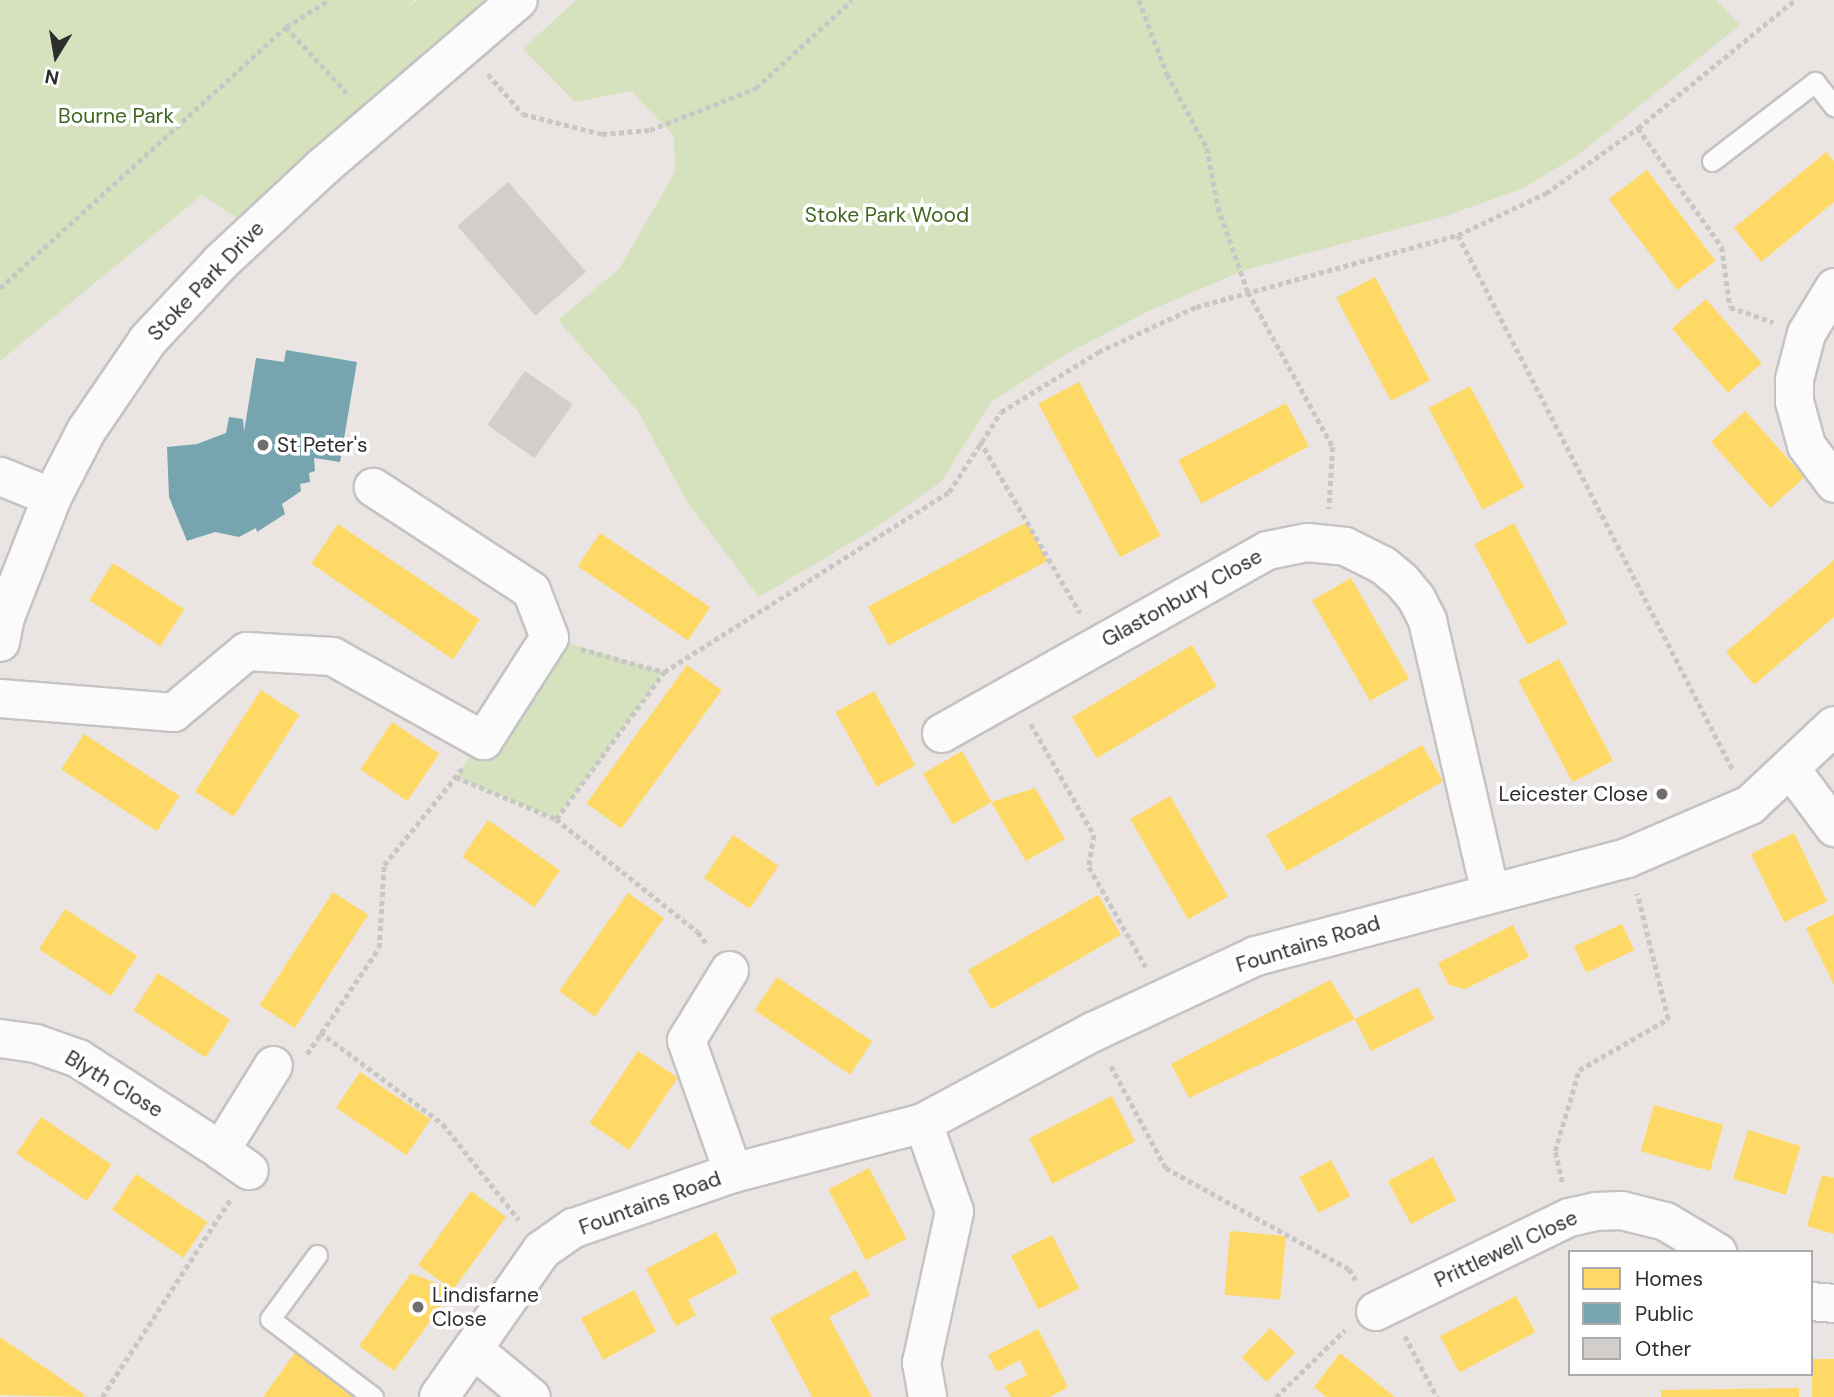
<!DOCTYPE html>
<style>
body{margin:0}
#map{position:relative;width:1834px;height:1397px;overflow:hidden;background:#eae5e3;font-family:"DM Sans",sans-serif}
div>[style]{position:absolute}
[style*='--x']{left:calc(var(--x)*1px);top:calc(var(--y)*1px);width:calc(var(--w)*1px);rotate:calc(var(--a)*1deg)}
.green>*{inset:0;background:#d6e2be}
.homes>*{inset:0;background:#ffd966;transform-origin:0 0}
.public>*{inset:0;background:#76a5af}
.building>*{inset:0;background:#d1cecc;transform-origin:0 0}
.path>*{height:4.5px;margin-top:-2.25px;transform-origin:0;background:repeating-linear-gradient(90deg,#c7c7c6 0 5px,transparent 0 8.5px)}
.roads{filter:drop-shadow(2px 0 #c5c3c3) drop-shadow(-2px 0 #c5c3c3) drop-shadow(0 2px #c5c3c3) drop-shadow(0 -2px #c5c3c3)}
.service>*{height:19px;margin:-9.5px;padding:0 9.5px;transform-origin:9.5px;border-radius:9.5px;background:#fcfbfb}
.minor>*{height:37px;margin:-18.5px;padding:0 18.5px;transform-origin:18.5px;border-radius:18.5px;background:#fcfbfb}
.tertiary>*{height:38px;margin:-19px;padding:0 19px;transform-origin:19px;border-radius:19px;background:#fcfbfb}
.dots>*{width:19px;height:19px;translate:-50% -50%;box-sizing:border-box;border:4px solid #fff;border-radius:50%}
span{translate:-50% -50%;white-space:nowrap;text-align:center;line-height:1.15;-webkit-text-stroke:7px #fff;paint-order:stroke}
.park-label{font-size:21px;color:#3f671f}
.street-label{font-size:21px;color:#2d2d2d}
.poi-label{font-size:21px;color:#2d2d2d}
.left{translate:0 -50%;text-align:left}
.right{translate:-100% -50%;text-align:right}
.legend{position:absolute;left:1568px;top:1250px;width:245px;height:126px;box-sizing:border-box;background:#fff;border:2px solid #ababab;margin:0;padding:9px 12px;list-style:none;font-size:21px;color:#2d2d2d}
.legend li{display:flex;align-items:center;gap:14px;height:35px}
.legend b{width:35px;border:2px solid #ababab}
.north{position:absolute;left:21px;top:21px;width:70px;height:70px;-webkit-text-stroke:5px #fff;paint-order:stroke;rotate:191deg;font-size:19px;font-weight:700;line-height:28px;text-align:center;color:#2d2d2d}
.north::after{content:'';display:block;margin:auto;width:24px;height:32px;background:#2d2d2d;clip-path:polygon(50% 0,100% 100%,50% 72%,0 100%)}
</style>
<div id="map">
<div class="green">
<div style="clip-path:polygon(0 0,414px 0,408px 7px,417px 0,485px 0,238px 219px,202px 195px,0 361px)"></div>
<div style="clip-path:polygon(576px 0,1716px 0,1740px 25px,1578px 155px,1524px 188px,1446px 216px,1245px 270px,1151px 310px,1066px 354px,991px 402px,941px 482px,872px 530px,759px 597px,687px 502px,639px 413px,558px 320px,619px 269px,675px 172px,674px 136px,631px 91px,575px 102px,523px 49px)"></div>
<div style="clip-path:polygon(549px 637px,664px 672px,556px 819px,456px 777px)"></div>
</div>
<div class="homes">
<div style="clip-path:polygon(1826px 152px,1834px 161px,1834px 202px,1761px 262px,1734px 228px)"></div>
<div style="left:1647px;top:170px;width:114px;height:48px;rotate:53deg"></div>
<div style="left:1375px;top:277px;width:117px;height:44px;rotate:62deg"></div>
<div style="left:1706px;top:299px;width:85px;height:45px;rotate:49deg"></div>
<div style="left:1079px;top:382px;width:174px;height:46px;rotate:62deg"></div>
<div style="left:1470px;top:386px;width:115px;height:47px;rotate:62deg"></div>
<div style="left:1286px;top:403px;width:49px;height:122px;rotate:62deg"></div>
<div style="left:1745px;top:411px;width:89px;height:46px;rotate:48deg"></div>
<div style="left:1027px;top:522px;width:44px;height:180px;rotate:62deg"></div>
<div style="left:1514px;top:523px;width:114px;height:45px;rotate:62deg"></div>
<div style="left:338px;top:524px;width:171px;height:48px;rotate:34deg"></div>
<div style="left:600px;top:533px;width:133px;height:40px;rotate:34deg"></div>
<div style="clip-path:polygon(1834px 560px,1834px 617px,1754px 685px,1726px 652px)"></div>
<div style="left:113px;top:563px;width:85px;height:44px;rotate:33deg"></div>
<div style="left:1351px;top:578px;width:116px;height:45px;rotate:60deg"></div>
<div style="left:1192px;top:645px;width:48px;height:140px;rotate:59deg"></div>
<div style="left:1559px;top:659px;width:115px;height:46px;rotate:62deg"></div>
<div style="left:687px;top:665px;width:43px;height:171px;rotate:36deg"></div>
<div style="left:261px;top:690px;width:46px;height:121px;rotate:33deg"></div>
<div style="left:874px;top:691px;width:85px;height:44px;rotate:61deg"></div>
<div style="left:392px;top:722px;width:57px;height:57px;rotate:34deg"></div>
<div style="left:84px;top:734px;width:114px;height:42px;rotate:33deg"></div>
<div style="left:1422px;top:745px;width:42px;height:180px;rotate:60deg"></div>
<div style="left:962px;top:751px;width:59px;height:45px;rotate:60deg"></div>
<div style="clip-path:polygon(1035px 788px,1065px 839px,1026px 861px,991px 802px)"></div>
<div style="left:1170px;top:796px;width:116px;height:46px;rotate:60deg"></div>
<div style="left:488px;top:820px;width:88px;height:45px;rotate:35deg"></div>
<div style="left:1794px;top:833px;width:76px;height:48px;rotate:64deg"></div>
<div style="left:733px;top:835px;width:55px;height:52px;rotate:34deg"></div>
<div style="left:333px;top:892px;width:42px;height:135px;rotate:33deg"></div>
<div style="left:628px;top:893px;width:44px;height:120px;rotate:35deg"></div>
<div style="left:1098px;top:895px;width:46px;height:150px;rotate:60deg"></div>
<div style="left:65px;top:909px;width:86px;height:48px;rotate:33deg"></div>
<div style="clip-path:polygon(1834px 914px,1834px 985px,1806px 928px)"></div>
<div style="left:1622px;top:924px;width:29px;height:53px;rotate:65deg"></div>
<div style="clip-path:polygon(1513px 925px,1529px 957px,1465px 989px,1449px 985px,1438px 963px)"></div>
<div style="left:158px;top:973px;width:86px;height:45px;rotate:33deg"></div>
<div style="left:777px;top:977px;width:115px;height:40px;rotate:34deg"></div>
<div style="clip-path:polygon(1330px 980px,1355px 1019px,1189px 1098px,1171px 1064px)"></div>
<div style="left:1418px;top:987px;width:36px;height:71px;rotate:63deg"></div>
<div style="left:638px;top:1051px;width:48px;height:87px;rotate:34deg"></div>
<div style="left:360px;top:1072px;width:85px;height:43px;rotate:34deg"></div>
<div style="left:1112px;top:1096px;width:51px;height:93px;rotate:63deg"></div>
<div style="left:1654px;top:1105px;width:72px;height:48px;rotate:16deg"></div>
<div style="left:41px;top:1117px;width:85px;height:44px;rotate:34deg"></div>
<div style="left:1748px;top:1130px;width:55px;height:51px;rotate:17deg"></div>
<div style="left:1433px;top:1157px;width:49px;height:51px;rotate:62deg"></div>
<div style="left:1331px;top:1160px;width:41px;height:36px;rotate:62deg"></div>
<div style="left:869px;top:1168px;width:80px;height:46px;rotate:62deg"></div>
<div style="left:136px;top:1174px;width:86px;height:43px;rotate:34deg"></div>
<div style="clip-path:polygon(1822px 1175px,1834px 1178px,1834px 1234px,1807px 1226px)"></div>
<div style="clip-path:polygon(471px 1191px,506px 1217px,453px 1290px,394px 1371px,359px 1346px,411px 1273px,453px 1290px,418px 1265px)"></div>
<div style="left:1230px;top:1231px;width:56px;height:64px;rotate:5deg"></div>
<div style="clip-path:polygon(716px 1232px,738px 1273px,688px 1300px,696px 1315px,676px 1326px,646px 1269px)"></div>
<div style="left:1052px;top:1235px;width:60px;height:46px;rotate:63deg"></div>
<div style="clip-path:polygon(856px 1270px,870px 1295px,829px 1317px,872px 1397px,812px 1397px,770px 1318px)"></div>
<div style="left:634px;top:1290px;width:47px;height:60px;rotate:62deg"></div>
<div style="left:1516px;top:1296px;width:41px;height:86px;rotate:62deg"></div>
<div style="left:1270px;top:1328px;width:35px;height:41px;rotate:44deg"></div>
<div style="clip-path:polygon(1038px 1329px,1068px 1387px,1050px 1397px,1011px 1397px,1005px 1386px,1027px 1375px,1020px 1360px,997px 1372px,988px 1355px)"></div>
<div style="clip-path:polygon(0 1337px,85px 1395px,83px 1397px,0 1395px)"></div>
<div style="clip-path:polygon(299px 1347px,366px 1397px,263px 1397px)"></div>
<div style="clip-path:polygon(1340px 1353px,1395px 1397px,1326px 1397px,1314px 1387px)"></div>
<div style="left:1812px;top:1359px;width:22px;height:38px"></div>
<div style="clip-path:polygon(1799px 1388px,1799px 1397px,1661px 1397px,1661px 1390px)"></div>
</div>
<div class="public">
<div style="clip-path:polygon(286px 350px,357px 362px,340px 462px,314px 458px,315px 471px,309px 473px,310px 482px,300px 484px,301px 491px,282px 504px,285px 514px,257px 532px,256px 528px,239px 537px,215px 532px,187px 541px,169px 497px,167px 447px,197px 444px,226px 433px,229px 417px,243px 419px,244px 432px,256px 358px,284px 362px)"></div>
</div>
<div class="building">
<div style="left:508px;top:182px;width:119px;height:67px;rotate:49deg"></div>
<div style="left:525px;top:371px;width:58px;height:66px;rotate:35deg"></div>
</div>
<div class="path">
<div style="--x:1139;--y:0;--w:79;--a:69.3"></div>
<div style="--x:1167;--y:74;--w:84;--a:61.6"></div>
<div style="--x:1207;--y:148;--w:60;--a:79.4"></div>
<div style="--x:1218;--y:207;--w:90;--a:70.6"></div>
<div style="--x:1248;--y:292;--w:177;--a:61.3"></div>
<div style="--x:1333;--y:447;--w:62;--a:93.7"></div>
<div style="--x:286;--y:27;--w:94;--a:47.2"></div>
<div style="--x:488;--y:74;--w:53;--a:48.8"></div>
<div style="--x:523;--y:114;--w:81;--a:14.2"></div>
<div style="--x:602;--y:134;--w:48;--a:-4.8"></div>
<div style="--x:650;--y:130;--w:114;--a:-21.6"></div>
<div style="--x:756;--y:88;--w:130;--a:-42.5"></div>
<div style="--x:1638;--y:128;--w:146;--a:54.8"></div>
<div style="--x:1722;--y:247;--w:61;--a:82.4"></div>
<div style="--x:1730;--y:307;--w:46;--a:19.2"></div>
<div style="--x:1458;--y:235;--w:602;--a:62.8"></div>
<div style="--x:0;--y:288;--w:387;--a:-42.4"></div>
<div style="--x:286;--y:27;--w:51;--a:-32.1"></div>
<div style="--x:980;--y:441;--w:199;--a:59.8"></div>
<div style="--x:581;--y:649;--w:86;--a:15.5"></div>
<div style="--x:1031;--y:724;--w:128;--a:60.4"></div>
<div style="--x:1094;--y:835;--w:32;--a:99"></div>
<div style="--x:1089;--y:867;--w:115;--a:60.3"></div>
<div style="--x:456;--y:777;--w:108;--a:22.8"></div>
<div style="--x:556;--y:819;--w:181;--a:38.5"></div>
<div style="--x:698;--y:932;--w:14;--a:54"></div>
<div style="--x:556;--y:819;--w:182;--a:-53.7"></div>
<div style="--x:664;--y:672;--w:337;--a:-32.3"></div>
<div style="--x:949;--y:492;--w:95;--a:-57"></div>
<div style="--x:1001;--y:412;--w:114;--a:-31.7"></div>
<div style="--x:1098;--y:352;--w:108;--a:-24.7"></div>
<div style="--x:1196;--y:307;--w:272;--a:-15.4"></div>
<div style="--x:1458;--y:235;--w:98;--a:-25.5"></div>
<div style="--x:1546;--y:193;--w:113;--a:-35.2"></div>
<div style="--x:1638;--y:128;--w:203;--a:-39.2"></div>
<div style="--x:320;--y:1032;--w:154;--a:36.8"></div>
<div style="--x:443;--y:1124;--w:122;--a:51.6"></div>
<div style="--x:307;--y:1054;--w:128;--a:-55.8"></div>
<div style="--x:379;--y:948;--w:83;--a:-86.6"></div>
<div style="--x:384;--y:865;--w:124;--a:-50.9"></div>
<div style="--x:1111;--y:1066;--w:116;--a:61.7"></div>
<div style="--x:1166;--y:1168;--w:209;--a:28.9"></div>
<div style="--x:1349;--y:1269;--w:13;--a:58"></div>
<div style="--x:1562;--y:1182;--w:32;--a:-103"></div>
<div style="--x:1555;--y:1151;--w:84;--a:-73.5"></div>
<div style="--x:1579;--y:1070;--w:103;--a:-29.8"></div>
<div style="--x:1668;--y:1019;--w:129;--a:-103.9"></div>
<div style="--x:1405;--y:1336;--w:69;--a:62.3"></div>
<div style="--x:102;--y:1397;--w:235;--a:-57"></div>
<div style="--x:1276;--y:1397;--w:96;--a:-44.2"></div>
</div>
<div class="roads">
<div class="service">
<div style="--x:1712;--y:161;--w:130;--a:-37.5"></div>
<div style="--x:1815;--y:82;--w:31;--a:52"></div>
<div style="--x:317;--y:1255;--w:79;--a:126.3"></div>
<div style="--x:270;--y:1319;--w:129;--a:37.1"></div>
</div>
<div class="minor">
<div style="--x:1834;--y:287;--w:54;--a:121.3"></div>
<div style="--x:1806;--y:333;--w:48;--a:104.6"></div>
<div style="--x:1794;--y:379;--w:22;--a:90"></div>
<div style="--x:1794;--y:401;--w:46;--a:74.7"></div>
<div style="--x:1806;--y:445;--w:47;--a:53.6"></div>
<div style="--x:0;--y:476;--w:56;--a:22"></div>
<div style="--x:0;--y:698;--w:174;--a:4.6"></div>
<div style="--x:173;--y:712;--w:95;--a:-39.9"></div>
<div style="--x:246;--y:651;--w:86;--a:3.3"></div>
<div style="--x:332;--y:656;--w:173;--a:29.1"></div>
<div style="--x:483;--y:740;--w:122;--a:-57.3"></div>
<div style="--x:549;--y:637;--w:50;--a:-111"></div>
<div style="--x:531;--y:590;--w:189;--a:-146.9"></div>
<div style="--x:941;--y:733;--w:374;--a:-29.3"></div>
<div style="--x:1267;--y:550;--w:41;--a:-11.3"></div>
<div style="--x:1307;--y:542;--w:38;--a:6"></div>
<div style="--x:1345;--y:546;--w:42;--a:26.6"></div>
<div style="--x:1383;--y:565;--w:23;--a:40"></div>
<div style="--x:1401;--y:580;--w:23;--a:50"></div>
<div style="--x:1416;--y:598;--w:25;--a:63"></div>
<div style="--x:1427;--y:620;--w:279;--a:77"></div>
<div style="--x:1790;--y:768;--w:74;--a:53.3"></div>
<div style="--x:729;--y:970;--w:82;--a:121.6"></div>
<div style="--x:686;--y:1040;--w:141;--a:70.5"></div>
<div style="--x:0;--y:1038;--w:35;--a:8"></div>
<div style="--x:35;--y:1043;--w:46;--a:19.2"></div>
<div style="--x:78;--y:1058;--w:169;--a:32.9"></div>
<div style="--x:220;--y:1150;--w:100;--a:-58.1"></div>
<div style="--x:923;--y:1123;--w:93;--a:70.6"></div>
<div style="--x:954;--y:1211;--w:155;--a:102.3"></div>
<div style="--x:921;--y:1362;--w:36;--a:80"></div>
<div style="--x:220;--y:1150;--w:35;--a:35"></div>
<div style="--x:1811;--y:1301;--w:23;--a:5"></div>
<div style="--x:1375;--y:1311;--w:216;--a:-25.9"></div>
<div style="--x:1569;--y:1217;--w:27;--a:-13"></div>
<div style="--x:1595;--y:1211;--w:26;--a:-2"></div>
<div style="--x:1621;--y:1210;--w:45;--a:14"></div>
<div style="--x:1665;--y:1221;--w:61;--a:30.8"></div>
<div style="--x:473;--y:1349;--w:75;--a:39.6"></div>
</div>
<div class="tertiary">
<div style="--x:0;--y:642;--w:25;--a:-79"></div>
<div style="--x:5;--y:617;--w:129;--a:-68.6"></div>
<div style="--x:52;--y:497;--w:74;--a:-62.7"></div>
<div style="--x:86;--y:431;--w:110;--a:-55.7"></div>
<div style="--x:148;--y:340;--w:107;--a:-46.9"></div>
<div style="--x:221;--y:262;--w:141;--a:-43"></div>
<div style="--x:324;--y:166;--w:255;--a:-40.6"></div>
<div style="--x:439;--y:1397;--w:179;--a:-55"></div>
<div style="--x:542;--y:1250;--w:39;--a:-35"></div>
<div style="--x:574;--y:1228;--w:168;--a:-19.1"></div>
<div style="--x:733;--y:1173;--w:196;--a:-14.7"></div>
<div style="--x:923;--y:1123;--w:193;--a:-28.2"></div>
<div style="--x:1093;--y:1032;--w:180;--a:-25"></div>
<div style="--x:1256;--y:956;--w:384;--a:-14.8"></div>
<div style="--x:1627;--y:858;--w:134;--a:-23.3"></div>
<div style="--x:1750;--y:805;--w:115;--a:-43.2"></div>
</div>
</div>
<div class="dots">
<div style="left:263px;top:445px;background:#6f6d6d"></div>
<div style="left:1662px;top:794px;background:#6f6d6d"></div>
<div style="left:418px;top:1307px;background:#6f6d6d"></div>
</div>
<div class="park-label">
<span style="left:116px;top:116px">Bourne Park</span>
<span style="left:887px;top:215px">Stoke Park Wood</span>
</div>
<div class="street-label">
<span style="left:206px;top:281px;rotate:-46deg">Stoke Park Drive</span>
<span style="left:1182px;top:598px;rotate:-29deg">Glastonbury Close</span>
<span style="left:1308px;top:944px;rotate:-17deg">Fountains Road</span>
<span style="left:114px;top:1084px;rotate:31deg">Blyth Close</span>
<span style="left:650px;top:1203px;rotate:-20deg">Fountains Road</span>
<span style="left:1506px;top:1249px;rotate:-25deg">Prittlewell Close</span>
</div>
<div class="poi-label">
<span class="left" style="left:277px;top:445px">St Peter's</span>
<span class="right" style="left:1648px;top:794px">Leicester Close</span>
<span class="left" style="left:432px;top:1307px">Lindisfarne<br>Close</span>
</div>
<ul class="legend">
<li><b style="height:19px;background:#ffd966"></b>Homes</li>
<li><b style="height:19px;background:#76a5af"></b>Public</li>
<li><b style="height:19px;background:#d1cecc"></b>Other</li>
</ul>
<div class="north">N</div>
</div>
